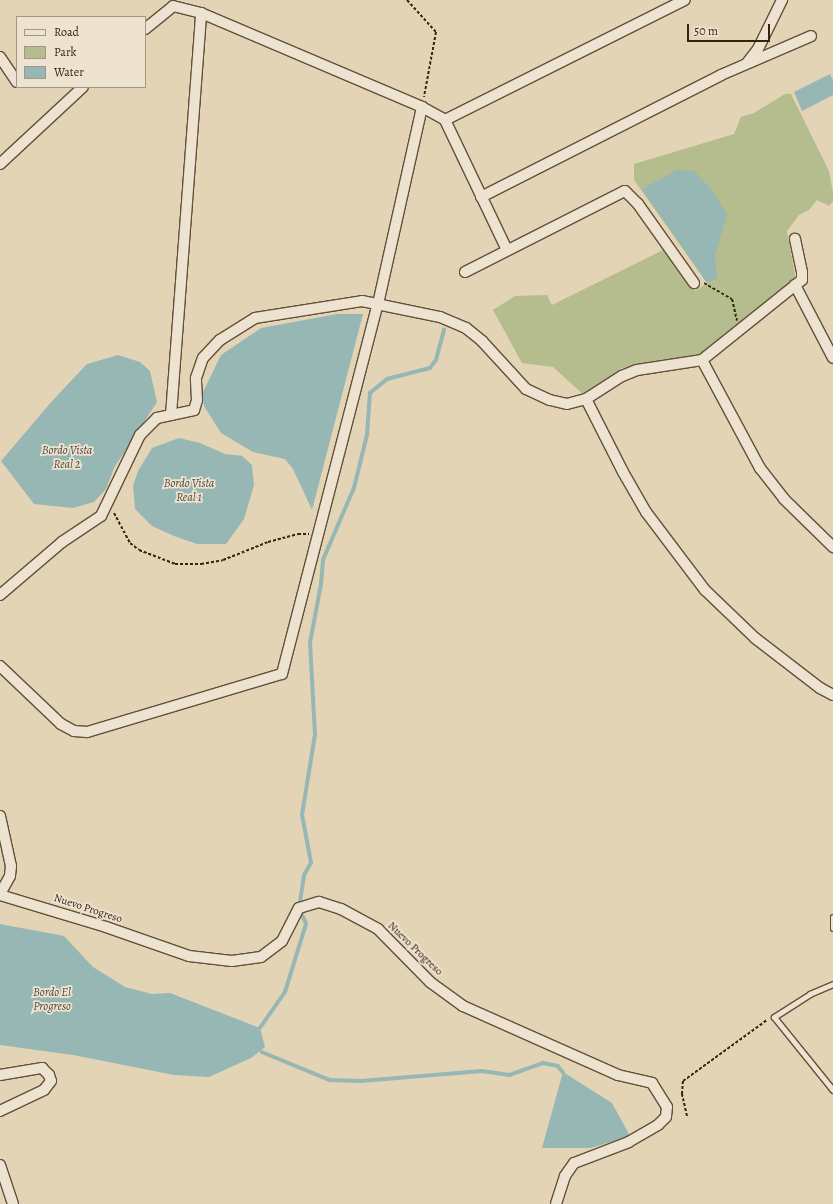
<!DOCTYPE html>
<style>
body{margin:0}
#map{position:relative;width:833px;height:1204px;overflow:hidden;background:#e3d4b6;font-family:Alegreya,serif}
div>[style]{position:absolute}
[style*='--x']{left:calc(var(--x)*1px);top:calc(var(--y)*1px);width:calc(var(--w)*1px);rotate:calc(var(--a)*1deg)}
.green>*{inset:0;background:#b5bc8d}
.water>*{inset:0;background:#96b7b4}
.stream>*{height:3.5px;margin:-1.75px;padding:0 1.75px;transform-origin:1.75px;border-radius:1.75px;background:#96b7b4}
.path>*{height:2px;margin-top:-1px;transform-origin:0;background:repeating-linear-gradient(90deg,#382311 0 3px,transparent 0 5px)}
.roads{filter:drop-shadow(1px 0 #634f3a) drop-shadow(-1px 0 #634f3a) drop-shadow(0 1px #634f3a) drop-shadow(0 -1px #634f3a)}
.lane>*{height:5px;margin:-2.5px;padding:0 2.5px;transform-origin:2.5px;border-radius:2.5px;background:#ede3d0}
.street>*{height:10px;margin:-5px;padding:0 5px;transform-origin:5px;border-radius:5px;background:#ede3d0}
span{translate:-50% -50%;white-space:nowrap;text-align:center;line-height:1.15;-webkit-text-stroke:3.5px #ede3d0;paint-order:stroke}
.street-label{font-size:11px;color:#382311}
.water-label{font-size:12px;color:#50483a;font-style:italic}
.legend{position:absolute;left:16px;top:16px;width:130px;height:72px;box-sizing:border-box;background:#ede3d0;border:1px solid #a59684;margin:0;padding:5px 7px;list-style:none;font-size:12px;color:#382311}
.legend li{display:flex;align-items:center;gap:8px;height:20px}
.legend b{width:20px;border:1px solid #a59684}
.scale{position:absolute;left:687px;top:24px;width:83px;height:18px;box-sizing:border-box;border:2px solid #382311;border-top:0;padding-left:5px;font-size:12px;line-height:14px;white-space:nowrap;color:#382311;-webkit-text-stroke:3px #ede3d0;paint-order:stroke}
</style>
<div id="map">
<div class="green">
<div style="clip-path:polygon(785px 94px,791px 94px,829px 171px,833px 193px,833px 201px,829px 206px,817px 200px,809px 210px,799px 215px,787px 231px,796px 280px,705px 362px,622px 368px,585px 396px,553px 367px,522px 363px,493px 310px,515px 296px,547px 295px,552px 305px,665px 249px,695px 291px,707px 283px,634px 180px,634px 164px,734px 134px,741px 117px,754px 113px)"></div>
</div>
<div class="water">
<div style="clip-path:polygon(830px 74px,833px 80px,833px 95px,802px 111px,794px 92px)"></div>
<div style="clip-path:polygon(677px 170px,694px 171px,713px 191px,727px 215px,715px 256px,717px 278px,707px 283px,642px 189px)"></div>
<div style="clip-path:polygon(337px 314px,363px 314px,312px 510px,293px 469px,285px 459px,253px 452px,221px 433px,204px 406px,202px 394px,221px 355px,261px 328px)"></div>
<div style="clip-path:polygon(118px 355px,140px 362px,150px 371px,157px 402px,114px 468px,106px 489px,94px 502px,73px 508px,34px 504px,1px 461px,53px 400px,87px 364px)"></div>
<div style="clip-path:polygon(179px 438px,200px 443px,225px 454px,242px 456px,252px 465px,254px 485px,244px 519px,226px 544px,197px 544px,174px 536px,152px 526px,135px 509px,133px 486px,138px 471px,152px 448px)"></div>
<div style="clip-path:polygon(0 924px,64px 936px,93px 967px,125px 987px,152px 994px,170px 993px,260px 1028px,265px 1047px,251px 1058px,209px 1077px,174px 1075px,73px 1055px,0 1045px)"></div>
<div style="clip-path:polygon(563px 1072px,612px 1103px,630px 1136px,591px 1148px,542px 1148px)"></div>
</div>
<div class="stream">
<div style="--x:260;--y:1028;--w:44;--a:-55.2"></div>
<div style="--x:285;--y:992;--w:71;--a:-72.8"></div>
<div style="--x:306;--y:924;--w:17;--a:-114"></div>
<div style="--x:299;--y:908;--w:33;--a:-81"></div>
<div style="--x:304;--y:875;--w:14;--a:-60"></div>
<div style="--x:311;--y:863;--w:49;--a:-100.6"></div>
<div style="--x:302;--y:815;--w:81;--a:-80.8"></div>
<div style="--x:315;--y:735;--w:92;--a:-93.1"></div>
<div style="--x:310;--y:643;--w:60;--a:-79.4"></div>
<div style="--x:321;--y:584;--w:24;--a:-85"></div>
<div style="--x:323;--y:560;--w:78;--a:-66.7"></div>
<div style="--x:354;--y:488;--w:55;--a:-76.2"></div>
<div style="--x:367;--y:435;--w:42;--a:-85.9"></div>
<div style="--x:370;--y:393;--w:22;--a:-39"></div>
<div style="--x:387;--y:379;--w:44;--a:-14.3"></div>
<div style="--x:430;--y:368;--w:10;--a:-53"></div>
<div style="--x:436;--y:360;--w:31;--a:-75"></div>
<div style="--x:262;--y:1052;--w:74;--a:22.4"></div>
<div style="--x:330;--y:1080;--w:31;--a:2"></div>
<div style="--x:361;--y:1081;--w:121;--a:-4.7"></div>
<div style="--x:482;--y:1071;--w:28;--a:8"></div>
<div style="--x:510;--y:1075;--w:35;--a:-20"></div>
<div style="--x:543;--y:1063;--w:15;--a:11"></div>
<div style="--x:558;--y:1066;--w:8;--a:50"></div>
</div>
<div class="path">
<div style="--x:407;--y:0;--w:43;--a:47.8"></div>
<div style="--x:436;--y:32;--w:66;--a:100.5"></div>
<div style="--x:704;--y:283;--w:32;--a:30"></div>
<div style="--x:732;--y:299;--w:22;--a:77"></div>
<div style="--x:114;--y:513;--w:34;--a:62"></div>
<div style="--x:130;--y:543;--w:11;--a:38"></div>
<div style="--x:139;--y:550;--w:39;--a:21"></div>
<div style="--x:175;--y:564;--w:26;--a:0"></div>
<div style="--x:201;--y:564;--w:22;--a:-10"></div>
<div style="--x:223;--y:560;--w:48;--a:-21.8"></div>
<div style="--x:268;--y:542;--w:31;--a:-15"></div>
<div style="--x:298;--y:534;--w:11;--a:0"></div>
<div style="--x:687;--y:1116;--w:23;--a:-103"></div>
<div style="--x:682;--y:1094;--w:13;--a:-86"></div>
<div style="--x:683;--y:1081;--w:104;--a:-36"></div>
</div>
<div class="roads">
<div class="lane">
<div style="--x:833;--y:917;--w:11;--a:90"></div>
<div style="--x:833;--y:984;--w:25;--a:157"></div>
<div style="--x:810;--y:994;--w:43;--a:147.4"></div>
<div style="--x:774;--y:1017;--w:94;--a:51.1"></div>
</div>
<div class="street">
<div style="--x:145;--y:29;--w:36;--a:-39"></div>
<div style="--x:173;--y:6;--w:29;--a:14"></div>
<div style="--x:201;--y:13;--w:240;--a:23"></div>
<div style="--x:422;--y:107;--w:26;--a:29"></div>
<div style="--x:445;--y:120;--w:144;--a:64.5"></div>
<div style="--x:0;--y:57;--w:30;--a:56"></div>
<div style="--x:747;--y:63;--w:18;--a:-52"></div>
<div style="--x:758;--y:49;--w:55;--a:-63.9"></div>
<div style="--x:445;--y:120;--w:268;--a:-26.6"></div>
<div style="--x:0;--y:164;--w:113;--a:-42.9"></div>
<div style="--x:481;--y:197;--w:269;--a:-26.9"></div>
<div style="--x:721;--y:75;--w:98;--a:-23.4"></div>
<div style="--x:465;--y:272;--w:179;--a:-26.9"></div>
<div style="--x:625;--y:191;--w:18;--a:45"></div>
<div style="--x:638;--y:204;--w:97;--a:54.7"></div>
<div style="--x:795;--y:285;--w:82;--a:62.5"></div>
<div style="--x:702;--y:360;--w:123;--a:61.8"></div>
<div style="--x:760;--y:468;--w:39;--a:52"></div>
<div style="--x:784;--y:499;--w:69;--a:44.4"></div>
<div style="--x:586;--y:399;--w:82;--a:63.1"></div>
<div style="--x:623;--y:472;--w:46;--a:60.1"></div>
<div style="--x:646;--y:512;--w:98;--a:52.9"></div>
<div style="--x:705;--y:590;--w:69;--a:43.8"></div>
<div style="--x:755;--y:638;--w:82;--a:37.6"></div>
<div style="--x:820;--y:688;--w:15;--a:28"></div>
<div style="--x:171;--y:415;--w:403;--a:-85.7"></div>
<div style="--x:0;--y:595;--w:82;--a:-40.5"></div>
<div style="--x:62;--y:542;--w:47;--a:-33.7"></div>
<div style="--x:101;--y:516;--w:90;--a:-64.3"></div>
<div style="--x:140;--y:435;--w:24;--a:-45"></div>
<div style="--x:157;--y:418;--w:38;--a:-12"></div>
<div style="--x:194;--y:410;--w:10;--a:-73"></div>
<div style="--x:197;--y:400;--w:22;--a:-93"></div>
<div style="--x:196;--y:378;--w:21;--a:-71"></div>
<div style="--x:203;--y:358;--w:25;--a:-47"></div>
<div style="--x:220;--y:340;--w:41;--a:-32.2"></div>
<div style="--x:255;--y:318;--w:108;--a:-9"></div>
<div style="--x:362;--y:301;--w:80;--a:11.6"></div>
<div style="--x:440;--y:317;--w:28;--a:23"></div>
<div style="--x:466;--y:328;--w:21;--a:39"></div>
<div style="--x:482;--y:341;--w:65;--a:47.5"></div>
<div style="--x:526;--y:389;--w:26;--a:25"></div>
<div style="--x:550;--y:400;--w:17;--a:13"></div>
<div style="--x:567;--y:404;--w:20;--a:-15"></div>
<div style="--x:586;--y:399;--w:43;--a:-32.6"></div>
<div style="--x:622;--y:376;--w:16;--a:-22"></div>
<div style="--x:637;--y:370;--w:66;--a:-8.7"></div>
<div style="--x:702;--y:360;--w:128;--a:-38.7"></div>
<div style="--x:802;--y:280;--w:8;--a:-90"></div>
<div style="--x:802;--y:272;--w:34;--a:-102"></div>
<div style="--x:0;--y:666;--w:84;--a:43.6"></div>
<div style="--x:61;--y:724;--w:15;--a:28"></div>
<div style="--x:74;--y:731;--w:13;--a:4"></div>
<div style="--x:87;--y:732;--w:203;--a:-16.6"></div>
<div style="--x:282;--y:674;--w:382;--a:-75.5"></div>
<div style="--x:378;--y:304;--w:202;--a:-77.4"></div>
<div style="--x:0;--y:816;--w:51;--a:77.6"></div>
<div style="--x:11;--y:866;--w:10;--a:96"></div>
<div style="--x:10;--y:876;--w:21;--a:119"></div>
<div style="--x:0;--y:895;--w:111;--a:16.8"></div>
<div style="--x:106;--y:927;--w:88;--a:19.3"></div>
<div style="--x:189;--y:956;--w:43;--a:6.6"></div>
<div style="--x:232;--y:961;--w:29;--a:-8"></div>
<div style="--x:261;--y:957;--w:26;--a:-37"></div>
<div style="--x:282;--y:941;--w:37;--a:-63"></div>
<div style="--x:299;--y:908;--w:21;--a:-17"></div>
<div style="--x:319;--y:902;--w:23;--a:18"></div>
<div style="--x:341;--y:909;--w:42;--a:28.4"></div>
<div style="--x:378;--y:929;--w:74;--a:45.5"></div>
<div style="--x:430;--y:982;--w:41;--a:36"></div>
<div style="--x:463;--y:1006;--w:170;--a:24"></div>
<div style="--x:618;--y:1075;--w:35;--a:13"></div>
<div style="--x:652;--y:1083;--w:28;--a:58"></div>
<div style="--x:667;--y:1107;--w:10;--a:96"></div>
<div style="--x:666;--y:1117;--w:11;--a:135"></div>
<div style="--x:658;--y:1125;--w:34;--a:150"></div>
<div style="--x:629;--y:1142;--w:59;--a:159.1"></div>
<div style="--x:574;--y:1163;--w:16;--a:125"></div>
<div style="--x:565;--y:1176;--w:29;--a:108"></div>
<div style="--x:0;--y:1075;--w:43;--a:-9.5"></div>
<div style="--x:42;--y:1068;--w:10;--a:45"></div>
<div style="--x:49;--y:1075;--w:6;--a:72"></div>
<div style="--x:51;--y:1081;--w:11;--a:128"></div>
<div style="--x:44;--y:1090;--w:49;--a:154.5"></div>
<div style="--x:0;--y:1165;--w:41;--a:71.6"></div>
</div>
</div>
<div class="street-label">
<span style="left:88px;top:909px;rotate:18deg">Nuevo Progreso</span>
<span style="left:415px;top:949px;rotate:44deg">Nuevo Progreso</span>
</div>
<div class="water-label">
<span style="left:67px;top:458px">Bordo Vista<br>Real 2</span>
<span style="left:189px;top:491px">Bordo Vista<br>Real 1</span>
<span style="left:52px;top:1000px">Bordo El<br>Progreso</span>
</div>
<ul class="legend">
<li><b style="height:5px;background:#ede3d0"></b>Road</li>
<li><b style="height:11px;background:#b5bc8d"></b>Park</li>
<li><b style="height:11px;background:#96b7b4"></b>Water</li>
</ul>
<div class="scale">50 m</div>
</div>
